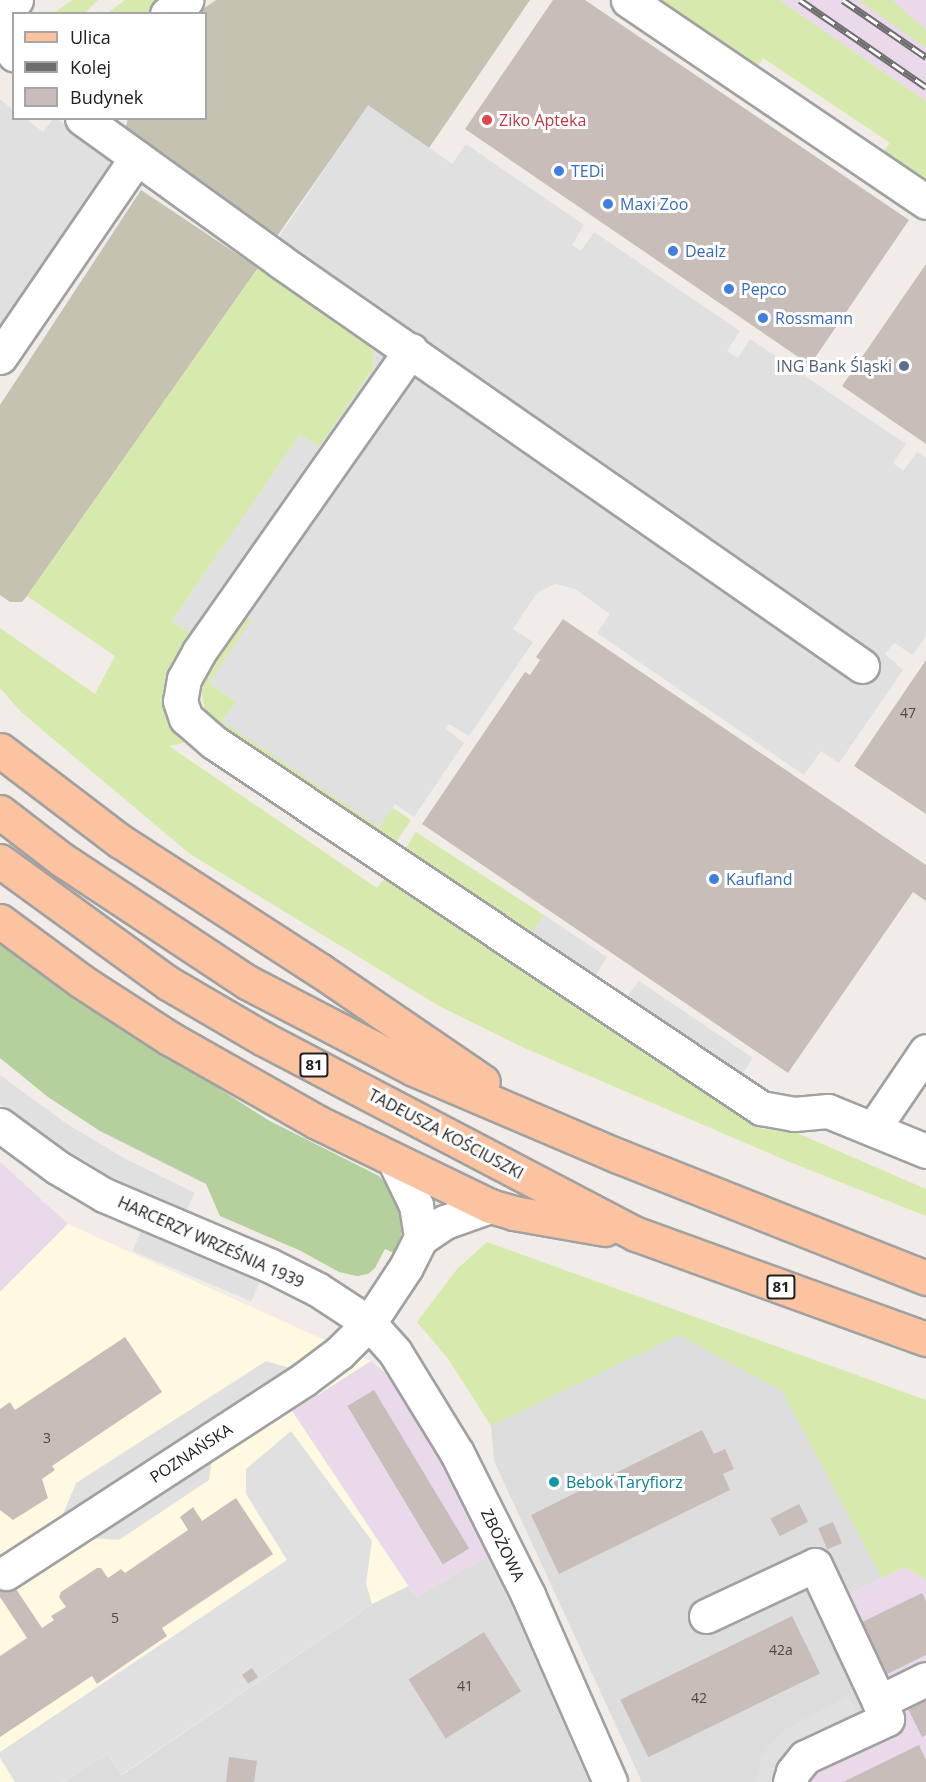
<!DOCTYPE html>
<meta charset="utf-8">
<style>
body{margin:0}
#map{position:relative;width:926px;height:1782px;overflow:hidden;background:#f1ece7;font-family:"Open Sans",sans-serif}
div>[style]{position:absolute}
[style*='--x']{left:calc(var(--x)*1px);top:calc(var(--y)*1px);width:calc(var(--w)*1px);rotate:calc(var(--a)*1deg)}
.residential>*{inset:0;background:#dedddd}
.industrial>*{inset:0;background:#ead9ea}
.education>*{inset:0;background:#fff9e2}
.construction>*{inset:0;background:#c6c2b2}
.grass>*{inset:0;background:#d7eaad;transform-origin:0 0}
.forest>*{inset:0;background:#b5d09c}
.parking>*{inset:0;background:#e0e0e0;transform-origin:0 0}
.building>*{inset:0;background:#c9bdba;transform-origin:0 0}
.roads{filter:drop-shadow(2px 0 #a1a1a1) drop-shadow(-2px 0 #a1a1a1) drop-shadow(0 2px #a1a1a1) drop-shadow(0 -2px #a1a1a1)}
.minor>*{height:33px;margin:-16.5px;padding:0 16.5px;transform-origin:16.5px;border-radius:16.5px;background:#fff}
.major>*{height:33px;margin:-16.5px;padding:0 16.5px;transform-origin:16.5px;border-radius:16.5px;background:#fcc3a1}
.rail>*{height:7px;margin-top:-3.5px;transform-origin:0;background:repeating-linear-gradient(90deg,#fff 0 14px,#6e6e6e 0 28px);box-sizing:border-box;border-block:2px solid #6e6e6e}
.dots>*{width:16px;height:16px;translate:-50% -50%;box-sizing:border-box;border:3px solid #fff;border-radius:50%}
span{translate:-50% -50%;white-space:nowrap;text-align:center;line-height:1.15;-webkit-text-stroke:6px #fff;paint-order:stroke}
.number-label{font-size:14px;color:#4a4746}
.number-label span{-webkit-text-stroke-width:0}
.shield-label span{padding:2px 4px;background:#fff;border:2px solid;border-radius:4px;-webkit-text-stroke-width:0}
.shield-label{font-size:15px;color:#202020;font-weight:700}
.health-label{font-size:16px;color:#be3a42}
.left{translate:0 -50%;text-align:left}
.shop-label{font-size:16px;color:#366cbe}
.service-label{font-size:16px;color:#4e5e75}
.right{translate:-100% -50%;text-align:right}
.street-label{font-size:16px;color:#202020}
.culture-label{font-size:16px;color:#0d838f}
.legend{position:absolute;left:12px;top:12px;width:195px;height:108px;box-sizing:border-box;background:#fff;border:2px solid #a6a6a6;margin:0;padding:8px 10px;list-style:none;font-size:18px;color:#202020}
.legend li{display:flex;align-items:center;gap:12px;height:30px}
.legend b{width:30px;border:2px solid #a6a6a6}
</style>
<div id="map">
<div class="residential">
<div style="clip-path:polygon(679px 1335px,782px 1391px,882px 1578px,842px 1597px,901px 1721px,805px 1782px,642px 1782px,494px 1461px,491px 1426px)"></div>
<div style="clip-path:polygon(490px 1555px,589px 1782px,62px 1782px,108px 1753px,122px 1775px,372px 1604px,408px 1586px,416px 1597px)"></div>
</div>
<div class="industrial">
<div style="clip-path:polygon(779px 0,926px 0,926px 101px)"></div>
<div style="clip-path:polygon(0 1162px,68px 1224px,0 1292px)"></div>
<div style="clip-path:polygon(371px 1361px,408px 1392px,490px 1555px,416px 1597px,292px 1411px)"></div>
<div style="clip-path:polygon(905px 1567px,926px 1580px,926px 1782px,805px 1782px,817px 1766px,901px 1721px,841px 1598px)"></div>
</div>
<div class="education">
<div style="clip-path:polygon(68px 1224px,371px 1361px,292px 1411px,408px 1586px,372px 1604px,121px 1775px,108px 1754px,62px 1782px,0 1782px,0 1292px)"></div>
</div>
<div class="construction">
<div style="clip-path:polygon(216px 0,530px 0,429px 148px,368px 106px,275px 239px,132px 134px,126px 126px,128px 119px,206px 118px,206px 14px,197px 13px)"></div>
<div style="clip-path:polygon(141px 190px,258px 268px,27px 596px,22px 602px,10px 602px,0 595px,0 405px)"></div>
</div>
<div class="grass">
<div style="clip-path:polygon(72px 0,98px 0,85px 13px,54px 13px)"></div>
<div style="clip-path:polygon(125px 0,161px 0,147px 13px,106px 14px)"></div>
<div style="clip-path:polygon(658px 0,779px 0,926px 101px,926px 179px,884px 151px,890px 143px,763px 58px,758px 66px)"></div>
<div style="clip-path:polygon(858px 0,892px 0,926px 30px,926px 48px)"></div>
<div style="clip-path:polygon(258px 268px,370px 346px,374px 355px,373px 369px,319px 447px,300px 435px,172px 621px,192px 635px,169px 667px,162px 707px,184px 743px,169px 746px,377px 888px,385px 878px,758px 1128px,797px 1133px,926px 1189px,926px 1216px,787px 1161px,522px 1047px,439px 1006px,190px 854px,21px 712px,0 688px,0 628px,95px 694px,115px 656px,27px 596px)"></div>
<div style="clip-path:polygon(247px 618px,253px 619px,209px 683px,236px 701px,379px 827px,392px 807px,411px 820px,394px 845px,216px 724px,205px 710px,201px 689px,204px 688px,202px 683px,205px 674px,237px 626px,240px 627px,240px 621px)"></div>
<div style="left:416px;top:832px;width:153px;height:23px;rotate:33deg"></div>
<div style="clip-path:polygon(487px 1242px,926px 1400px,926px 1580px,905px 1567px,882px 1578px,782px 1391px,679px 1335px,491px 1426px,449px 1360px,417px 1322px,457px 1269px)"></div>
</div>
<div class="forest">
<div style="clip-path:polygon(0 944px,72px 994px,268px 1120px,379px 1176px,400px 1201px,403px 1230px,394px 1253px,385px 1249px,375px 1268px,368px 1274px,357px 1276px,339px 1272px,301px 1251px,220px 1216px,206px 1184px,100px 1131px,48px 1097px,0 1058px)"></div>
</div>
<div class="parking">
<div style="clip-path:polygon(0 99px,13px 110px,14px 118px,26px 119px,43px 132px,53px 119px,57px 119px,108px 153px,110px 172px,0 336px)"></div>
<div style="clip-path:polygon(368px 105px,452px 164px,466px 144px,584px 225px,572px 245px,581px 251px,594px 232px,740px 331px,727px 351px,738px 358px,750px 339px,906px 444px,893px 463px,903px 471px,917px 452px,926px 458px,926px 636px,913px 655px,894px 643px,885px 654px,903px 670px,839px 763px,821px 751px,804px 775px,597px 633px,610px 614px,575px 589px,555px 584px,537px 593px,513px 629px,533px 642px,469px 736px,449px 724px,446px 729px,464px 743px,414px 817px,395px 804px,379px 827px,222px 721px,236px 701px,209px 683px,252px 619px,247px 618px,240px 621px,240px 627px,192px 635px,172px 621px,300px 434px,319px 447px,373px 369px,374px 355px,370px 346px,258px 268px)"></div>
<div style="clip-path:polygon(544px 915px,607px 957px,594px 978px,625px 999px,639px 981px,753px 1058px,722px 1104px,511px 962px)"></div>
<div style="clip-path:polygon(0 1075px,67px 1124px,124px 1158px,195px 1193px,185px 1213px,125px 1185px,29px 1127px,0 1104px)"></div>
<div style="left:142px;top:1229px;width:129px;height:24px;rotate:23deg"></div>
<div style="clip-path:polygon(266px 1361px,290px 1368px,61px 1519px,76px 1483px)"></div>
<div style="clip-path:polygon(291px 1431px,372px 1541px,366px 1583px,372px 1604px,121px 1775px,108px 1754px,62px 1782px,15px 1782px,0 1758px,0 1752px,287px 1560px,246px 1494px,246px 1469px)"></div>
<div style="clip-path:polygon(212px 1460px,209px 1480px,119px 1540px,92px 1538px)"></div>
<div style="clip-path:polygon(848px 1696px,856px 1713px,789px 1751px,778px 1765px,774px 1782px,756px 1782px,761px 1757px,776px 1737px,791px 1726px)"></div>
</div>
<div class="building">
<div style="clip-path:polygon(553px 0,585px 0,909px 220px,810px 365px,465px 129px)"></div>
<div style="clip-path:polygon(926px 264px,926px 444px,842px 386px)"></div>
<div style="clip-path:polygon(563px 619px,926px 865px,926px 901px,913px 892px,788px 1073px,422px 824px,525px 672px,530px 675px,540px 660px,536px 657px)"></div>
<div style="clip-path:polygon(926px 660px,926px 814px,854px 766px)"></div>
<div style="clip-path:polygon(125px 1337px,162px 1392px,52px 1466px,55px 1470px,42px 1479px,48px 1498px,13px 1520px,0 1510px,0 1409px,10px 1402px,15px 1410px)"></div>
<div style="left:374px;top:1390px;width:185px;height:31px;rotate:59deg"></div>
<div style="clip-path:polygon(702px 1430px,714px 1454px,725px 1449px,734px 1469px,723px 1474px,730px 1490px,559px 1574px,531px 1515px)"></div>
<div style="clip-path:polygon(236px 1498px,273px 1554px,162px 1628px,167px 1636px,97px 1684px,92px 1676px,0 1737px,0 1656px,27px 1638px,0 1597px,0 1565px,42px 1628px,54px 1620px,51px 1616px,66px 1607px,59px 1597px,61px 1592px,97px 1568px,101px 1568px,108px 1578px,121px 1569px,125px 1573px,188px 1530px,180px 1517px,193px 1507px,202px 1521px)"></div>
<div style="left:799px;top:1504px;width:20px;height:32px;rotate:63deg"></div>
<div style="left:833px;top:1522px;width:23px;height:16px;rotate:67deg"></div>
<div style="clip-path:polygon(922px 1593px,926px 1601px,926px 1655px,883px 1676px,858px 1624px)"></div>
<div style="left:792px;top:1616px;width:64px;height:191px;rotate:64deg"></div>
<div style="left:484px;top:1632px;width:70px;height:89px;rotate:58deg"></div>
<div style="left:252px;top:1668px;width:11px;height:12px;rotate:56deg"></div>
<div style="clip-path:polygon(926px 1700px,926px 1735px,922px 1737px,908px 1709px)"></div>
<div style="clip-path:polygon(919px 1745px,926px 1760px,926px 1782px,843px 1782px)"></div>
<div style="clip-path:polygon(229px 1757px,257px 1761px,254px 1782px,226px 1782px)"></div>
</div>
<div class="roads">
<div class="minor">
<div style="--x:628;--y:0;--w:360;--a:34.1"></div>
<div style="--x:0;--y:12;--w:20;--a:-37"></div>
<div style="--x:167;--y:14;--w:24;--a:-36"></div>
<div style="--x:0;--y:35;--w:24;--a:54"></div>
<div style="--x:82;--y:118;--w:244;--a:35.8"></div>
<div style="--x:280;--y:261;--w:709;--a:34.83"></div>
<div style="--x:411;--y:350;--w:369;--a:125.1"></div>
<div style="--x:199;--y:652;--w:31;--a:119"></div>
<div style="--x:184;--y:679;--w:22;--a:100"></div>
<div style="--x:180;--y:701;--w:18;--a:71"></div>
<div style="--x:186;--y:718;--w:38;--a:41"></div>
<div style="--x:215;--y:743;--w:657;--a:33.76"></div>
<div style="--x:761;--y:1108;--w:34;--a:10"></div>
<div style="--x:794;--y:1114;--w:34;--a:-5"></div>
<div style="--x:828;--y:1111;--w:106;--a:22.2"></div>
<div style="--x:0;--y:357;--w:242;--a:-55.6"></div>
<div style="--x:0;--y:1125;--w:71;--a:36.4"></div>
<div style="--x:57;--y:1167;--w:55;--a:30.8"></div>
<div style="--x:104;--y:1195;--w:179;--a:23"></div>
<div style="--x:269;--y:1265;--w:54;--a:26.6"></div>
<div style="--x:317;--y:1289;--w:62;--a:33.2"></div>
<div style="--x:369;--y:1323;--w:39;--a:48"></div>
<div style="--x:395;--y:1352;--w:119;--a:58.5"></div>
<div style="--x:457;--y:1453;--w:159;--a:63.4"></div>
<div style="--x:528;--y:1595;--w:204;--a:66.3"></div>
<div style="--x:873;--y:1129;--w:94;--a:-55.8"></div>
<div style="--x:395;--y:1162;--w:48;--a:64"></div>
<div style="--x:416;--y:1205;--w:33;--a:81"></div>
<div style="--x:6;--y:1573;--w:354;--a:-33"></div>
<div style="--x:303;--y:1380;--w:45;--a:-36.9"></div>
<div style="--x:339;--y:1353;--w:42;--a:-45"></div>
<div style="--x:369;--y:1323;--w:67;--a:-56.5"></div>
<div style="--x:406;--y:1267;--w:33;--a:-63"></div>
<div style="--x:421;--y:1238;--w:29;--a:-34"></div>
<div style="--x:445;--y:1222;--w:48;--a:-19.6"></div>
<div style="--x:706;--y:1616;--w:120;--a:-25.1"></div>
<div style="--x:815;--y:1565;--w:170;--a:64.9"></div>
<div style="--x:887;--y:1719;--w:90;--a:155.1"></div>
<div style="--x:805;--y:1757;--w:19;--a:129"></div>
<div style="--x:793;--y:1772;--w:10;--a:107"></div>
<div style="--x:879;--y:1702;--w:52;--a:-26.1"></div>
</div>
<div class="major">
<div style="--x:0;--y:750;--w:151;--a:37.2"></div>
<div style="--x:120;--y:841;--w:239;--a:32.9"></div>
<div style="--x:321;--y:971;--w:196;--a:34.4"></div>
<div style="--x:0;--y:812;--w:77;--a:37.6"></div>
<div style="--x:61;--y:859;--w:223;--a:33.5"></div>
<div style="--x:247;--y:982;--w:188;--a:27.5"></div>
<div style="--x:414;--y:1069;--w:222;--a:23.1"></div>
<div style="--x:618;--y:1156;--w:331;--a:21.6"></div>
<div style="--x:0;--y:861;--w:208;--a:36"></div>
<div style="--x:168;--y:983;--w:111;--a:30.3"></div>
<div style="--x:264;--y:1039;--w:420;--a:27.7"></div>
<div style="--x:636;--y:1234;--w:308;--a:19.9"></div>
<div style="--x:0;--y:921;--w:101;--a:36.5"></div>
<div style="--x:81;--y:981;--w:105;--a:32.9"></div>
<div style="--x:169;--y:1038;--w:170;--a:29.6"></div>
<div style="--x:317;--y:1122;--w:192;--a:25.9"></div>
<div style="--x:490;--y:1206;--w:25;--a:16"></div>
<div style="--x:514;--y:1213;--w:92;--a:10"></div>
</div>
</div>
<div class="rail">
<div style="--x:800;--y:0;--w:153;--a:34.6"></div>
<div style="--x:843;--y:0;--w:101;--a:34.5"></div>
</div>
<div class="dots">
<div style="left:487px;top:120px;background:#e0444e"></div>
<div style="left:559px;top:171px;background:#3f7fe0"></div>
<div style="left:608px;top:204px;background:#3f7fe0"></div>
<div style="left:673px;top:251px;background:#3f7fe0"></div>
<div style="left:729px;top:289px;background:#3f7fe0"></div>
<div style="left:763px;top:318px;background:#3f7fe0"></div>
<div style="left:904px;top:366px;background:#5c6f8a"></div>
<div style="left:714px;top:879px;background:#3f7fe0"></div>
<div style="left:554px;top:1482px;background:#0f9aa8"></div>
</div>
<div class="number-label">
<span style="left:908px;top:713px">47</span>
<span style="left:47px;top:1438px">3</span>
<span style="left:115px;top:1618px">5</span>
<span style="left:781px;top:1650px">42a</span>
<span style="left:465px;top:1686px">41</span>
<span style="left:699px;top:1698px">42</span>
</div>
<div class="shield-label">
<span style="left:314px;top:1065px">81</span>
<span style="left:781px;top:1287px">81</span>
</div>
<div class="health-label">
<span class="left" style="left:499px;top:120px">Ziko Apteka</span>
</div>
<div class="shop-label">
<span class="left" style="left:571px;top:171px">TEDi</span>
<span class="left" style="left:620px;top:204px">Maxi Zoo</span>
<span class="left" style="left:685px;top:251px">Dealz</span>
<span class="left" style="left:741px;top:289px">Pepco</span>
<span class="left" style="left:775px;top:318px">Rossmann</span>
<span class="left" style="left:726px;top:879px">Kaufland</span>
</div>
<div class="service-label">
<span class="right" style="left:892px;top:366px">ING Bank Śląski</span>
</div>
<div class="street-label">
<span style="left:446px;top:1134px;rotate:28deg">TADEUSZA KOŚCIUSZKI</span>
<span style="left:211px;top:1242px;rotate:24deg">HARCERZY WRZEŚNIA 1939</span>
<span style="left:191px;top:1453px;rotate:-33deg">POZNAŃSKA</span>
<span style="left:503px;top:1545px;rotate:64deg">ZBOŻOWA</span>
</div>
<div class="culture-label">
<span class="left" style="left:566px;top:1482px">Bebok Taryfiorz</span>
</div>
<ul class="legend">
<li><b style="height:8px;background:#fcc3a1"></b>Ulica</li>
<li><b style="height:8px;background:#6e6e6e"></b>Kolej</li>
<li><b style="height:16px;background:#c9bdba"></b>Budynek</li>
</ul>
</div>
